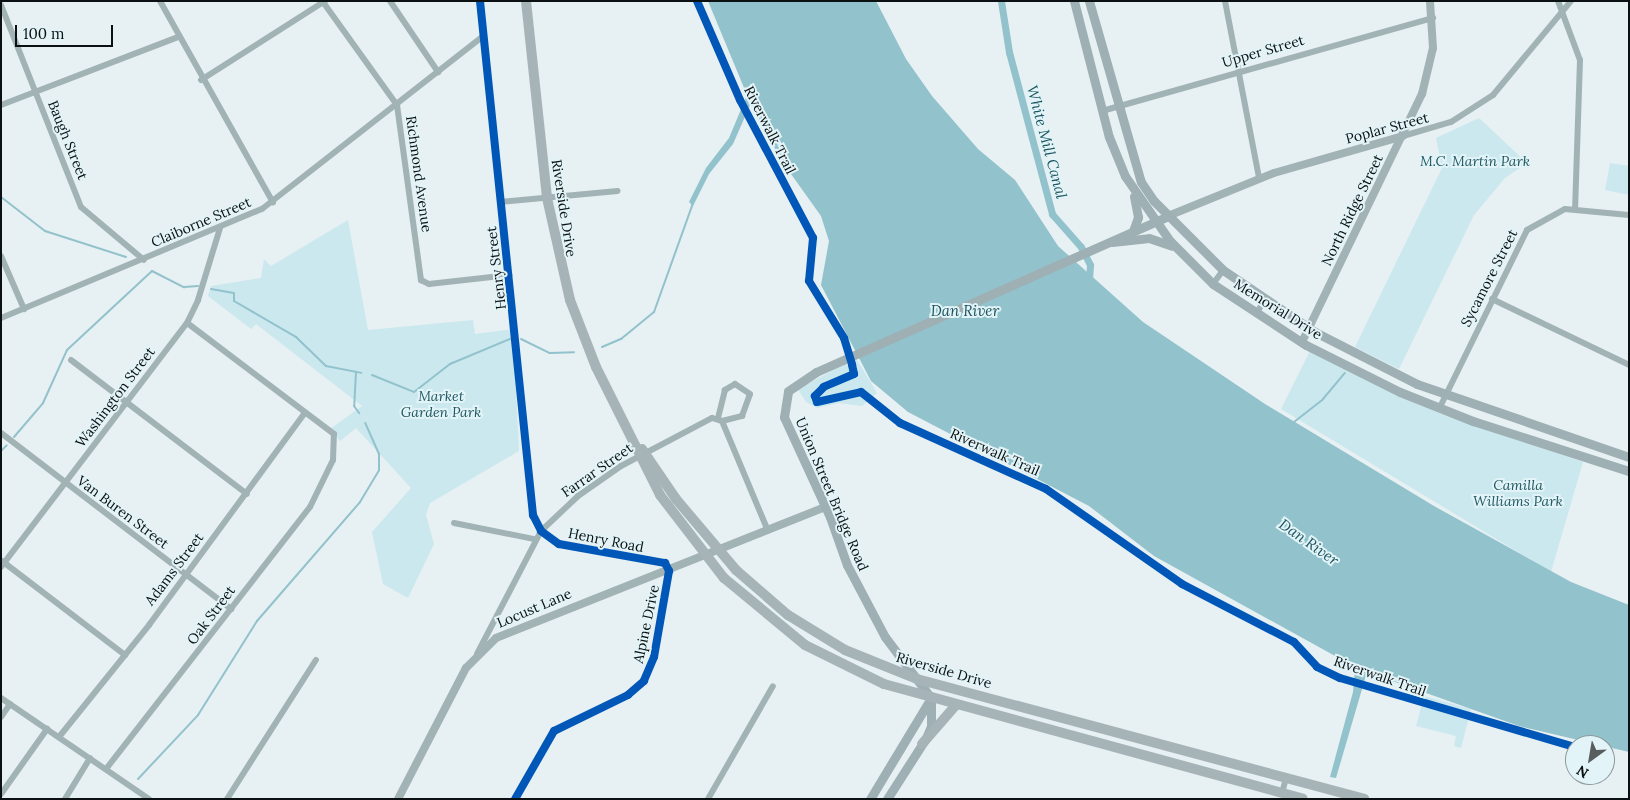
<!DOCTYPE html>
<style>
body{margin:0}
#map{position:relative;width:1630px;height:800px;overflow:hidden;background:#e7f0f2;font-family:Lora,serif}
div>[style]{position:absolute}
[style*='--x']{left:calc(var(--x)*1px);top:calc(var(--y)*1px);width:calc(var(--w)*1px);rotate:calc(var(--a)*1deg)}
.green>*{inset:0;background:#cbe8ef}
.water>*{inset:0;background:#92c2cc}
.stream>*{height:2px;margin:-1px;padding:0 1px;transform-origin:1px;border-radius:1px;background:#92c2cc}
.canal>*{height:7px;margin:-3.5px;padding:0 3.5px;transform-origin:3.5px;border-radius:3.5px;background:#92c2cc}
.minor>*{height:6px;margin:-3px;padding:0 3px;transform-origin:3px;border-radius:3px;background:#a2b3b6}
.tertiary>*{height:8px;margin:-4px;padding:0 4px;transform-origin:4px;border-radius:4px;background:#a2b3b6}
.secondary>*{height:9px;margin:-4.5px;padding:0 4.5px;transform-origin:4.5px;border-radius:4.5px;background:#9eb0b4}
.primary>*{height:10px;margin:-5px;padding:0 5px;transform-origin:5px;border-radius:5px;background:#a6b4b8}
.cycleway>*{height:8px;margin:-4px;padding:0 4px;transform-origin:4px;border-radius:4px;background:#0057b8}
span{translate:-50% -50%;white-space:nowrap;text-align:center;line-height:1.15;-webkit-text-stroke:4px #e2f4f7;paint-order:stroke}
.street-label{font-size:14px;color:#0b1012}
.park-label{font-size:14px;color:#215862;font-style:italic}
.water-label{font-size:15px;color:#1c545f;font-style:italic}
.frame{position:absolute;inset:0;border:2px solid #0b1012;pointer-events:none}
.north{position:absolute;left:1565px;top:735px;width:50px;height:50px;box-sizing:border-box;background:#e2f4f7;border:1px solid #8c999b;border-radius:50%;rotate:212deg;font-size:14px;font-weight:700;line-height:20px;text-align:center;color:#0b1012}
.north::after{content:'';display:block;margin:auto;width:18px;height:22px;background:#585e60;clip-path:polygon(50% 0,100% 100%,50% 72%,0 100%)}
.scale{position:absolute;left:15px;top:25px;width:98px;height:22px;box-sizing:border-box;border:2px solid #0b1012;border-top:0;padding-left:6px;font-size:15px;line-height:18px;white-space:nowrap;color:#0b1012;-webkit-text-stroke:4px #e2f4f7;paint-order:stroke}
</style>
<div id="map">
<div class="green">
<div style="clip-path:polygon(1479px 118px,1527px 163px,1505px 178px,1474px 215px,1399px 369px,1355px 347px,1442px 168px,1436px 138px)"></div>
<div style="clip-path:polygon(1610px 163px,1629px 166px,1629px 195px,1605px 190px)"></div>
<div style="clip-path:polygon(348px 220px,368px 330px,473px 320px,475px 334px,513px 329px,519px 451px,430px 503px,426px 515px,434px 544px,408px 598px,383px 584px,372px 532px,411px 488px,356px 428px,340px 441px,330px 429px,362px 406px,256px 324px,251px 329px,208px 296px,211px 286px,261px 278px,264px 259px,271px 266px)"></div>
<div style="clip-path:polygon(1310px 351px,1439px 413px,1583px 462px,1551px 572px,1281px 409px)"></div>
<div style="clip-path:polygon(856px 358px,877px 393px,862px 406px,839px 403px,817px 408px,806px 402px,798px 389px)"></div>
<div style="clip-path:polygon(1424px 696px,1471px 709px,1461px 748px,1454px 746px,1456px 736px,1416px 726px)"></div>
</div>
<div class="water">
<div style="clip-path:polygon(708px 1px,876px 1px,906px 59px,932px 96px,978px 149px,1015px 180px,1058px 246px,1143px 322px,1265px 404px,1434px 506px,1571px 582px,1629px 605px,1629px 752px,1519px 726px,1367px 672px,1336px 778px,1330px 777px,1353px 692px,1355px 667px,1154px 556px,1089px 506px,908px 412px,871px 381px,821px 285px,829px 241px,821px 216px,781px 160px,751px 103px,733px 144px,709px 174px,693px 206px,689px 202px,706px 168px,729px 138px,747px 95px)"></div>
</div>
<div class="stream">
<div style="--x:1;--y:197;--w:56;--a:37.7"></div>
<div style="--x:45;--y:231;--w:85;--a:17.8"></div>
<div style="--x:211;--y:289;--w:23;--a:10"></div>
<div style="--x:234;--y:293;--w:8;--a:90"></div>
<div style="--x:234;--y:301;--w:72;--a:30.1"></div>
<div style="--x:296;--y:337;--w:42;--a:44"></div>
<div style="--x:326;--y:366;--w:36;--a:11"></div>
<div style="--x:521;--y:339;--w:32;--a:26"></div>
<div style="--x:550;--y:353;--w:24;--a:-2"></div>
<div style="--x:602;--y:347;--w:21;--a:-23"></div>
<div style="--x:621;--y:339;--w:43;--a:-39.3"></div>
<div style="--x:654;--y:312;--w:116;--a:-70.3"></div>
<div style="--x:356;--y:372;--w:34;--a:93"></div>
<div style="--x:354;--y:406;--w:9;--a:54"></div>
<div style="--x:372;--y:375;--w:45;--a:22"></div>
<div style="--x:414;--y:392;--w:46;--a:-37.9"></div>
<div style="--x:450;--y:364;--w:65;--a:-22.6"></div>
<div style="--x:1294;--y:422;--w:37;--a:-38"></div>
<div style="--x:1323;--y:399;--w:34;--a:-50"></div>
<div style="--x:14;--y:437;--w:45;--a:-49.5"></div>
<div style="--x:43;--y:403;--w:58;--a:-65.6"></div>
<div style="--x:67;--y:350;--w:116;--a:-42.9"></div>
<div style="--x:152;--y:271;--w:36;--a:27"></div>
<div style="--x:184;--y:287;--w:14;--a:-4"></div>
<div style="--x:1;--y:451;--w:8;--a:-45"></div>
<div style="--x:138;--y:779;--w:88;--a:-46.8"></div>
<div style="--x:198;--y:715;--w:111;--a:-57.9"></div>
<div style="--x:257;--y:621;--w:157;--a:-49.1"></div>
<div style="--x:360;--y:502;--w:37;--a:-59"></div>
<div style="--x:379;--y:470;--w:16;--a:-90"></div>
<div style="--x:379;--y:454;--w:34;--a:-114"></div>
</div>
<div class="canal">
<div style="--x:1001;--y:1;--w:52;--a:81.1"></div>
<div style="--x:1009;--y:52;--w:168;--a:75.1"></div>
<div style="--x:1052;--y:214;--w:44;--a:48.7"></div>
<div style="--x:1081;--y:247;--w:20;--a:63"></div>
<div style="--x:1090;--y:265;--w:13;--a:94"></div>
</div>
<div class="minor">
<div style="--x:160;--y:1;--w:231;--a:60.7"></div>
<div style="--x:390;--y:1;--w:86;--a:55.9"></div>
<div style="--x:480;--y:1;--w:517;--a:84.11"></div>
<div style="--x:533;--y:515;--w:18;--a:63"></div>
<div style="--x:541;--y:531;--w:22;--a:36"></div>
<div style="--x:559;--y:544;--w:108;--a:10.2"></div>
<div style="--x:665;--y:563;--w:9;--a:63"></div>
<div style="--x:669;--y:571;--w:87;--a:99.9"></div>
<div style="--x:654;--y:657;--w:26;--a:113"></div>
<div style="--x:644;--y:681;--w:21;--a:139"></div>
<div style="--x:628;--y:695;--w:82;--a:154.1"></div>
<div style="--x:554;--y:731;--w:78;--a:119.8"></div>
<div style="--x:1225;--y:1;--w:180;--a:79.1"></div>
<div style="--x:1558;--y:1;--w:63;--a:69.6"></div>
<div style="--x:1580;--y:60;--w:148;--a:91.9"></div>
<div style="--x:323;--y:2;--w:127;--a:54.3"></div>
<div style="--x:397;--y:105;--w:177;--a:82.2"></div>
<div style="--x:421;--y:280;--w:9;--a:27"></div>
<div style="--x:429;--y:284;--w:81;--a:-6.4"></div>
<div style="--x:1;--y:5;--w:217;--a:68.4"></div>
<div style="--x:81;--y:207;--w:82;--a:40.1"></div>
<div style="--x:201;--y:80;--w:147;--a:-32.5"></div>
<div style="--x:1;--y:105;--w:190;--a:-21"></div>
<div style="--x:1102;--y:111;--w:344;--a:-15.7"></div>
<div style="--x:1403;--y:136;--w:50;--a:-16.3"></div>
<div style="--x:1451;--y:122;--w:50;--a:-32.7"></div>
<div style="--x:1493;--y:95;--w:122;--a:-50.3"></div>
<div style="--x:500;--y:202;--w:118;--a:-5.4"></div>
<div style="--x:1;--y:256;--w:58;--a:66.5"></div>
<div style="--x:1213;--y:284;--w:17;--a:-54"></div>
<div style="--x:1492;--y:299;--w:152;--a:25.7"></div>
<div style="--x:1256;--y:314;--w:17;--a:-59"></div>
<div style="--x:1;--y:318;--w:283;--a:-22.7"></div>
<div style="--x:262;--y:209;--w:279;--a:-38"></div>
<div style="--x:71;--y:360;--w:221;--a:37.3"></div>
<div style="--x:1439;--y:409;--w:199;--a:-63.8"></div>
<div style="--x:1527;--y:230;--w:43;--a:-28.9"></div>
<div style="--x:1565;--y:209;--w:64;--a:5.4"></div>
<div style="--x:722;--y:421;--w:119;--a:67.3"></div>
<div style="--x:1;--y:433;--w:290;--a:37.4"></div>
<div style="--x:454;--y:523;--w:82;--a:11.3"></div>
<div style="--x:2;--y:561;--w:155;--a:37.4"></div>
<div style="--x:1;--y:567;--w:307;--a:-52.7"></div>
<div style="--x:187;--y:323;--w:25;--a:-64"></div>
<div style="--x:198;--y:300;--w:75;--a:-73"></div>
<div style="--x:477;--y:654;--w:139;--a:-62.5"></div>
<div style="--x:541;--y:531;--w:51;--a:-43.4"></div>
<div style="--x:578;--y:496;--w:52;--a:-34.9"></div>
<div style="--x:621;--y:466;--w:103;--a:-27.8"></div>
<div style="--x:712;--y:418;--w:10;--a:17"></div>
<div style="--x:722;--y:421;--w:21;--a:-14"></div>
<div style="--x:742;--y:416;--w:23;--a:-70"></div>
<div style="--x:750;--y:394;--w:18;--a:-146"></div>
<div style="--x:735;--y:384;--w:12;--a:149"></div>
<div style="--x:725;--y:390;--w:29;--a:104"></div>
<div style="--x:1;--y:698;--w:179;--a:34.3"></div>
<div style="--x:1;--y:717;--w:16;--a:-55"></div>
<div style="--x:59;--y:737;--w:144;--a:-51.2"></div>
<div style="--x:149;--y:625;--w:263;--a:-53.7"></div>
<div style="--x:106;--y:769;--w:332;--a:-52.1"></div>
<div style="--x:310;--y:507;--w:52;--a:-63.9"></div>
<div style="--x:333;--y:460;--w:26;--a:-88"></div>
<div style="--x:334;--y:434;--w:184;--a:-142.9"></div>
<div style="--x:1282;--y:793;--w:16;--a:-75"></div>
<div style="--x:1;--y:794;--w:80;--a:-54.7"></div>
<div style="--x:65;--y:799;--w:48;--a:-58.6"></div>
<div style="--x:227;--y:799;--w:165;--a:-57.4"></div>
<div style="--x:708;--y:799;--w:130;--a:-60.1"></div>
</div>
<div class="tertiary">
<div style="--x:1168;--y:216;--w:114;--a:-22.1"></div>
<div style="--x:1274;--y:173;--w:134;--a:-16"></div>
<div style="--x:1302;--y:342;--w:276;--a:-64.2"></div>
<div style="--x:1422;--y:94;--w:47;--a:-76.6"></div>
<div style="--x:1433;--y:48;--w:47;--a:-93.7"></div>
<div style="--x:398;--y:799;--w:148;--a:-62.6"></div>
<div style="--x:466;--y:668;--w:42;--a:-45"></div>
<div style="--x:496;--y:638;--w:355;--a:-21.7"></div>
</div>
<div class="secondary">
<div style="--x:1074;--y:1;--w:140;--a:75.6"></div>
<div style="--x:1109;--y:137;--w:42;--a:67.7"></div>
<div style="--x:1125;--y:176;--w:79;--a:55.3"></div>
<div style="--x:1170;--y:241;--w:61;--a:45"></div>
<div style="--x:1213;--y:284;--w:111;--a:33.3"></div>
<div style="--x:1306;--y:345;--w:105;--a:26.6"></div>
<div style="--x:1400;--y:392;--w:79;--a:21.7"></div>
<div style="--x:1473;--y:421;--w:164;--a:17.8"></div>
<div style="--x:1089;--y:1;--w:188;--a:74"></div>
<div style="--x:1141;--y:182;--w:23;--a:56"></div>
<div style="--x:1154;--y:201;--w:98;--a:45"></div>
<div style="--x:1223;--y:270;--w:111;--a:34"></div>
<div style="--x:1315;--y:332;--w:114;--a:27"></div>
<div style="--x:1417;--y:384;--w:224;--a:19"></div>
<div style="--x:1133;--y:231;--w:15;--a:-70"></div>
<div style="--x:1138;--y:217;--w:21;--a:-101"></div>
<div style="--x:1112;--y:242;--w:37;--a:-6"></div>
<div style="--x:1149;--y:238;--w:24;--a:19"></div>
<div style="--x:870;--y:799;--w:118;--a:-58.9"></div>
<div style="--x:887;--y:799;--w:72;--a:-57.4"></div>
<div style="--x:926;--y:738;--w:13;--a:-67"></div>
<div style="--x:931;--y:726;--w:28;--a:-90"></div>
<div style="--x:931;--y:698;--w:76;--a:-127"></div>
<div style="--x:885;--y:637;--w:81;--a:-117.8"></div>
<div style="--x:847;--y:565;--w:51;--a:-109.5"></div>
<div style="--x:830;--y:517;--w:110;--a:-114.7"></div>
<div style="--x:784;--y:417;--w:26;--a:-81"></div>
<div style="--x:788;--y:391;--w:34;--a:-34"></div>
<div style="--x:816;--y:372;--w:385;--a:-23.9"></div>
</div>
<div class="primary">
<div style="--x:526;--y:1;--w:198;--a:83.9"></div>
<div style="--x:547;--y:198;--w:105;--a:77.3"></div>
<div style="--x:570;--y:300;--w:72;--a:68.8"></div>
<div style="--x:596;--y:367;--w:143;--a:63.4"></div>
<div style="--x:660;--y:495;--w:105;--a:52.4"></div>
<div style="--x:724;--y:578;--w:105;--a:39.6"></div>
<div style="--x:805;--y:645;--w:88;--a:26.3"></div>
<div style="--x:884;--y:684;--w:434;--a:15.3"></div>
<div style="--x:642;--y:449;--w:60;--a:55.8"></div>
<div style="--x:676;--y:499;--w:93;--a:49.8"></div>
<div style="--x:736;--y:570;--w:69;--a:40.9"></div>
<div style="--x:788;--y:615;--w:67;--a:31.6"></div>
<div style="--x:845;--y:650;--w:78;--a:21.9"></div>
<div style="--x:917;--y:679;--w:463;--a:15"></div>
<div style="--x:922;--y:744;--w:52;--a:-48.9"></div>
</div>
<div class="cycleway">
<div style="--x:480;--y:1;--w:517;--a:84.11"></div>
<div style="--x:533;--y:515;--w:18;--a:63"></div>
<div style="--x:541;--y:531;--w:22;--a:36"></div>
<div style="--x:559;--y:544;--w:108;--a:10.2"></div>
<div style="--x:665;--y:563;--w:9;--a:63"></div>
<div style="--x:669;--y:571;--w:87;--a:99.9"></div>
<div style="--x:654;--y:657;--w:26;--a:113"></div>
<div style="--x:644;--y:681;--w:21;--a:139"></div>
<div style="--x:628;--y:695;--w:82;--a:154.1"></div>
<div style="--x:554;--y:731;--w:78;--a:119.8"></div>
<div style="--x:697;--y:1;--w:108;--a:66.5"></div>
<div style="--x:740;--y:100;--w:156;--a:62.1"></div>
<div style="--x:813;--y:238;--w:43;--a:95.3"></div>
<div style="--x:809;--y:281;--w:67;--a:58.4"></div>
<div style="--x:844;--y:338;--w:28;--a:73"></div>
<div style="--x:852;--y:365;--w:9;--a:77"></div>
<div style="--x:854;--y:374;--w:33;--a:157"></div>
<div style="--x:824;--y:387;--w:13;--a:135"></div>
<div style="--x:815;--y:396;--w:6;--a:72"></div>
<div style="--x:817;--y:402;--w:45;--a:-12.8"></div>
<div style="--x:861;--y:392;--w:50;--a:38.5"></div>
<div style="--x:900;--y:423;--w:160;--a:24.3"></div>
<div style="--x:1046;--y:489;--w:166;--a:34.9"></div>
<div style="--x:1182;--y:584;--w:126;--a:27.4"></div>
<div style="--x:1294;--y:642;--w:34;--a:47"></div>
<div style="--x:1317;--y:667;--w:25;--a:26"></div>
<div style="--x:1340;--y:678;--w:245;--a:16.4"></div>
</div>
<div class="street-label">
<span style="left:1263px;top:51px;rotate:-16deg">Upper Street</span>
<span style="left:1387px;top:128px;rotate:-15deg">Poplar Street</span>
<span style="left:770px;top:130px;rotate:63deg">Riverwalk Trail</span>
<span style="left:68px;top:140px;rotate:68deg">Baugh Street</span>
<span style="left:419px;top:174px;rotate:82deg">Richmond Avenue</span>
<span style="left:564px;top:208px;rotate:81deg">Riverside Drive</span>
<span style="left:1352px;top:210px;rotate:-64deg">North Ridge Street</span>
<span style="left:201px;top:222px;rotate:-23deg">Claiborne Street</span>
<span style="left:496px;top:268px;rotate:-97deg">Henry Street</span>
<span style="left:1489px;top:278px;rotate:-63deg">Sycamore Street</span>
<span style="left:1278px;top:309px;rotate:32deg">Memorial Drive</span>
<span style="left:115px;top:397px;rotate:-53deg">Washington Street</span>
<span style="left:995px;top:452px;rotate:24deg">Riverwalk Trail</span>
<span style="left:597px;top:470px;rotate:-35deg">Farrar Street</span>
<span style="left:832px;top:494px;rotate:67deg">Union Street Bridge Road</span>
<span style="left:123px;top:512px;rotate:37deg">Van Buren Street</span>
<span style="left:606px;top:540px;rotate:11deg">Henry Road</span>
<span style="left:174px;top:569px;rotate:-53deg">Adams Street</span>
<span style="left:534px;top:608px;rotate:-23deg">Locust Lane</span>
<span style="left:211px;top:615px;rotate:-53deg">Oak Street</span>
<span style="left:646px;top:624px;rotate:-78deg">Alpine Drive</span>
<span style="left:944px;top:670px;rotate:16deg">Riverside Drive</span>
<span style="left:1380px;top:676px;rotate:19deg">Riverwalk Trail</span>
</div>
<div class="park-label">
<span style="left:1475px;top:161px">M.C. Martin Park</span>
<span style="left:441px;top:404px">Market<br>Garden Park</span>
<span style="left:1518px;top:493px">Camilla<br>Williams Park</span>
</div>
<div class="water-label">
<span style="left:1047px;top:142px;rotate:75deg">White Mill Canal</span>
<span style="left:965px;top:311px">Dan River</span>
<span style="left:1309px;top:542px;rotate:35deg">Dan River</span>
</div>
<div class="frame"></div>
<div class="north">N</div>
<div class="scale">100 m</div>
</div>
